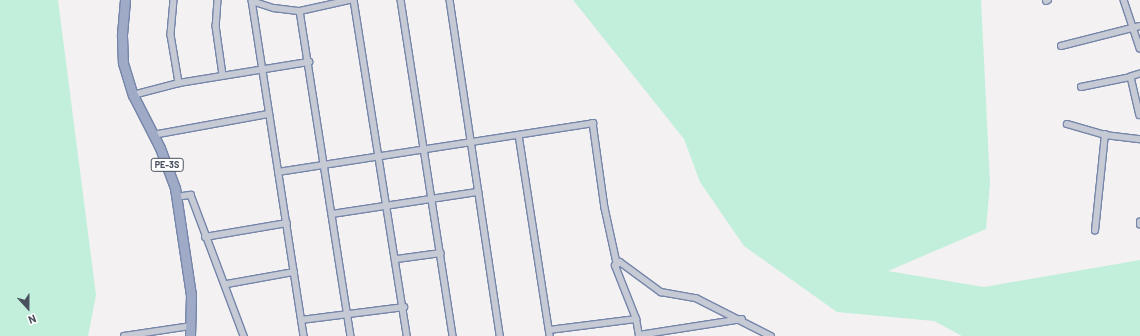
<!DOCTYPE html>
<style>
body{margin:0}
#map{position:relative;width:1140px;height:336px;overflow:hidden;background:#f3f1f1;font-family:Barlow,sans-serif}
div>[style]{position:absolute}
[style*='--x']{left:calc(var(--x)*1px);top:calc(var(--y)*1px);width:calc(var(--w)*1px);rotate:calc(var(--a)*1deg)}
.green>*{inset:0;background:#c1efdb}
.roads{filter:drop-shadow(1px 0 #7585aa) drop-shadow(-1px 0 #7585aa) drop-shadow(0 1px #7585aa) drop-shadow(0 -1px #7585aa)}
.minor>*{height:5.5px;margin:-2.75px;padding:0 2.75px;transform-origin:2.75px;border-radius:2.75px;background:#c5cad5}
.trunk>*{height:9px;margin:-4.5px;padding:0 4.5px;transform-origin:4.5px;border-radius:4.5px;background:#9eaac6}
span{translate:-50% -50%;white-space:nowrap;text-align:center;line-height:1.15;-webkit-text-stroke:4px #fff;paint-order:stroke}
.shield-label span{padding:1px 3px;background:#fff;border:1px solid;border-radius:3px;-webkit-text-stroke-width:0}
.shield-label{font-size:9px;color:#49505e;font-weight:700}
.north{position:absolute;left:8px;top:288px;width:40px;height:40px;-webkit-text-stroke:3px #fff;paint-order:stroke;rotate:159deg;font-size:11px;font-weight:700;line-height:16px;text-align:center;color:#49505e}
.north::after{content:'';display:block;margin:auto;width:14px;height:18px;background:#49505e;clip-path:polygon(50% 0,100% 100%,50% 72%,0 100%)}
</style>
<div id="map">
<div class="green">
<div style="clip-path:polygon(0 0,58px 0,96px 295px,88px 336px,0 336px)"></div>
<div style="clip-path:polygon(573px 0,981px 0,990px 184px,986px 229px,888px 271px,984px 287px,1140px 260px,1140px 336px,962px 336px,934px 321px,837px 312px,744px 246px,700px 182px,684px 139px)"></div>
</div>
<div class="roads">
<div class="minor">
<div style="--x:174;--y:0;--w:35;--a:95"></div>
<div style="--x:171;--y:35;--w:49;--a:80.5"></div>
<div style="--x:218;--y:0;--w:26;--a:94"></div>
<div style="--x:216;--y:26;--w:49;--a:81.9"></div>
<div style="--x:252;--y:0;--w:340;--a:81.2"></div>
<div style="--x:354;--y:0;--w:340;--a:81"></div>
<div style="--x:401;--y:0;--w:340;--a:81.2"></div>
<div style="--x:450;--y:0;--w:340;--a:81.5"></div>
<div style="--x:1124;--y:0;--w:51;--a:71.6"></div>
<div style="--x:252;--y:1;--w:23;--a:18"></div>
<div style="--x:274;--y:8;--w:26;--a:7"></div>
<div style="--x:300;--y:11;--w:51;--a:-12.4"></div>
<div style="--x:1046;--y:1;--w:2;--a:-27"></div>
<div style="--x:300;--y:11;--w:329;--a:81.1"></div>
<div style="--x:1061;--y:46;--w:81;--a:-14.2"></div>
<div style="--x:1140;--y:74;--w:9;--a:162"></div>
<div style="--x:1131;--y:77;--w:39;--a:77"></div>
<div style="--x:1081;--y:87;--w:51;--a:-11.3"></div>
<div style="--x:133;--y:95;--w:48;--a:-14.6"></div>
<div style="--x:179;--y:83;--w:132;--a:-9.2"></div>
<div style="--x:1067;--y:124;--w:40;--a:16"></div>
<div style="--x:1105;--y:135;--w:35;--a:7"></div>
<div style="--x:153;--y:135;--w:118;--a:-10.3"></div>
<div style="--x:519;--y:135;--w:203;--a:81.2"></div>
<div style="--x:278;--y:172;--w:319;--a:-8.8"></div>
<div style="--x:593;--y:123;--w:86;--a:82"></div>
<div style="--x:605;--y:208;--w:56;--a:77.7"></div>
<div style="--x:176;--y:197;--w:15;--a:-8"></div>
<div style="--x:191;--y:195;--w:151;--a:69.4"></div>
<div style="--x:332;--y:214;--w:148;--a:-8.6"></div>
<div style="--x:1140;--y:225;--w:3;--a:-90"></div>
<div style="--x:1095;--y:231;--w:97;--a:-84.1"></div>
<div style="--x:205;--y:237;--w:83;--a:-9.7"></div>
<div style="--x:397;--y:259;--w:44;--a:-7.8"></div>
<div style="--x:227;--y:284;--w:68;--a:-10.2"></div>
<div style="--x:301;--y:320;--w:104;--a:-7.2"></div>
<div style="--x:549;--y:330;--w:88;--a:-7.2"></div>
<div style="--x:639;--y:335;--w:104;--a:-8.8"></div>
<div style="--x:124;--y:336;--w:68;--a:-8.5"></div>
<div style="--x:639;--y:336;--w:17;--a:-100"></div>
<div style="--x:636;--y:319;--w:57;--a:-111.6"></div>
<div style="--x:615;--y:266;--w:6;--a:-39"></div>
<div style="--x:620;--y:262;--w:51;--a:36.2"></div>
<div style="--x:661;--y:292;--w:36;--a:10"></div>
<div style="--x:696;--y:298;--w:84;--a:26.9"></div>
</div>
<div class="trunk">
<div style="--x:125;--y:0;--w:36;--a:95"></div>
<div style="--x:122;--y:36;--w:27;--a:88"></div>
<div style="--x:123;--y:63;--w:34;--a:73"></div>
<div style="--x:133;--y:95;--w:59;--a:63"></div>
<div style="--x:160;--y:148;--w:43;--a:69.4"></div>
<div style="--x:175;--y:188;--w:108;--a:81.5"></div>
<div style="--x:191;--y:295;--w:41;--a:91.4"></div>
</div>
</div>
<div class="shield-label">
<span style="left:167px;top:165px">PE-3S</span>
</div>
<div class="north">N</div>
</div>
